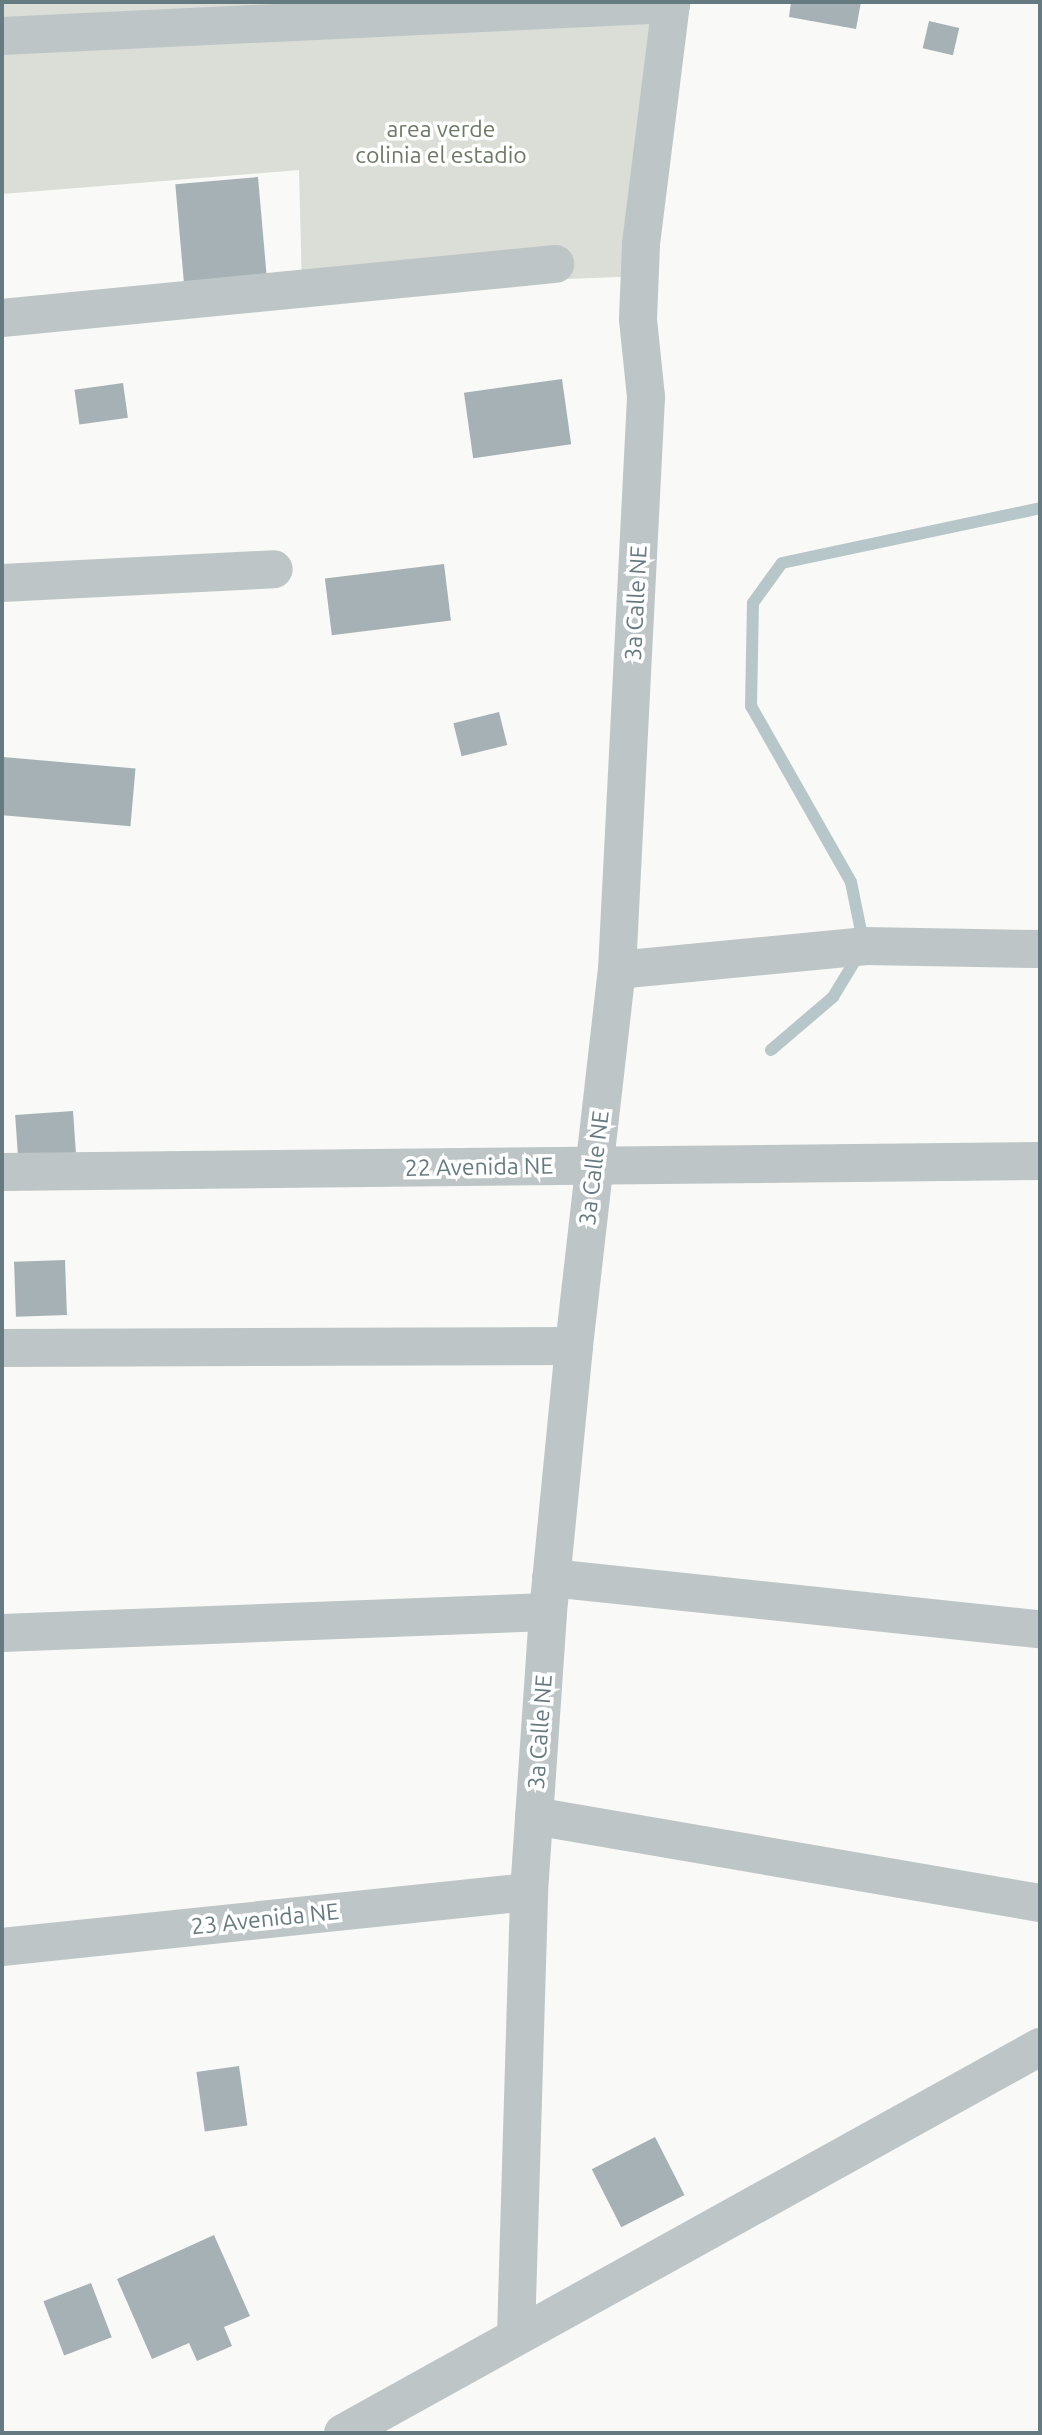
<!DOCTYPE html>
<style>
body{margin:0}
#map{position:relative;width:1042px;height:2435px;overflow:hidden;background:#f9f9f7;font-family:Ubuntu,sans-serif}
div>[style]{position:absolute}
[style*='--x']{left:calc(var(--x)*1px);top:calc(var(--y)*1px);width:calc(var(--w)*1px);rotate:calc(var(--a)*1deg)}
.green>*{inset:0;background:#daded6}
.stream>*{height:12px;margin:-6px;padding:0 6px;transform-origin:6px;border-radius:6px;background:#b7c6c8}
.building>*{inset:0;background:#a5b1b4;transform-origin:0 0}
.minor>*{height:38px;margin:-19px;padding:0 19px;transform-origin:19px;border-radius:19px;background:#bec5c7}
span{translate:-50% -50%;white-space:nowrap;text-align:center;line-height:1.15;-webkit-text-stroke:7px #fff;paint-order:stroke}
.park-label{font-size:23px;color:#6c7964}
.street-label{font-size:23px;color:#657a81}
.frame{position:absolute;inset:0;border:4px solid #657a81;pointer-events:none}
</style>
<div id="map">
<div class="green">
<div style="clip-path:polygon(4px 2px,668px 2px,645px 276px,302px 289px,299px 170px,2px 194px)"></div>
</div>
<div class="stream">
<div style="--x:771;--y:1050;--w:82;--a:-40.5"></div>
<div style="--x:833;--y:997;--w:60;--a:-58.7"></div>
<div style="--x:864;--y:946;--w:65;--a:-101.5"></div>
<div style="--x:851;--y:882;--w:202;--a:-119.6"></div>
<div style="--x:751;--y:706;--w:103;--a:-88.9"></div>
<div style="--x:753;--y:603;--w:49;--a:-54.1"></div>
<div style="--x:782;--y:563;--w:264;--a:-12"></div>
</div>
<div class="building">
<div style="clip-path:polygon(791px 2px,861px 2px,856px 29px,789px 17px)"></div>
<div style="left:929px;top:21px;width:31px;height:28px;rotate:13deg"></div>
<div style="left:258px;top:177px;width:105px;height:83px;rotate:85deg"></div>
<div style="left:562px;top:379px;width:66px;height:99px;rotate:82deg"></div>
<div style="left:123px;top:383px;width:35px;height:49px;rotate:82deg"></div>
<div style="left:444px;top:564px;width:57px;height:120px;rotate:83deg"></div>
<div style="left:499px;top:712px;width:34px;height:47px;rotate:76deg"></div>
<div style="left:3px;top:757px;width:133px;height:58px;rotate:5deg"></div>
<div style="left:73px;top:1111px;width:48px;height:58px;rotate:86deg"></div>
<div style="left:65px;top:1260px;width:55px;height:51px;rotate:88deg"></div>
<div style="left:239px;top:2066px;width:60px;height:43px;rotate:82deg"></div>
<div style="left:655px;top:2137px;width:65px;height:71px;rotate:63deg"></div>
<div style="clip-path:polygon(214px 2235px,250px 2316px,224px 2327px,232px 2346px,197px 2361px,189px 2343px,152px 2359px,117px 2279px)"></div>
<div style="left:91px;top:2283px;width:58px;height:51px;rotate:69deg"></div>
</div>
<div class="minor">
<div style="--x:2;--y:36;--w:670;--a:-2.74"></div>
<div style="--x:2;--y:318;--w:556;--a:-5.58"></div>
<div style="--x:2;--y:583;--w:272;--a:-2.9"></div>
<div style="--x:617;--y:970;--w:248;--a:-5.5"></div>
<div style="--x:864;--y:946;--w:176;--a:1"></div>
<div style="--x:2;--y:1172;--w:1038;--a:-0.61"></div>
<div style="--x:2;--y:1348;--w:572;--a:-0.2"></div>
<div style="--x:551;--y:1578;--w:492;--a:6"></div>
<div style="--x:2;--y:1633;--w:546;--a:-2.2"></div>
<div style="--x:534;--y:1816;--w:513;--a:9.76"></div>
<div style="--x:2;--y:1947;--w:530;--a:-5.96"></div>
<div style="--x:516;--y:2335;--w:443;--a:-88.3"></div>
<div style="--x:529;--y:1892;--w:281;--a:-86.1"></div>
<div style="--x:548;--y:1612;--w:267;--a:-84.4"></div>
<div style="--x:574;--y:1346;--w:378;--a:-83.5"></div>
<div style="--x:617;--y:970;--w:574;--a:-87.1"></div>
<div style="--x:646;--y:397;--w:78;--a:-95.9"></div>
<div style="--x:638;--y:319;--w:75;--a:-87.7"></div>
<div style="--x:641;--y:244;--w:244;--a:-82.9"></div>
<div style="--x:343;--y:2433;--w:797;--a:-28.98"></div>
</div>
<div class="park-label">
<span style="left:441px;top:142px">area verde<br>colinia el estadio</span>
</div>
<div class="street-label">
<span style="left:636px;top:603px;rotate:-87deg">3a Calle NE</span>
<span style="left:479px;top:1167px;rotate:-1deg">22 Avenida NE</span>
<span style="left:594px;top:1168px;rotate:-83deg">3a Calle NE</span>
<span style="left:540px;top:1732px;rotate:-86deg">3a Calle NE</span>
<span style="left:265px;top:1919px;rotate:-6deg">23 Avenida NE</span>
</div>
<div class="frame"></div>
</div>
